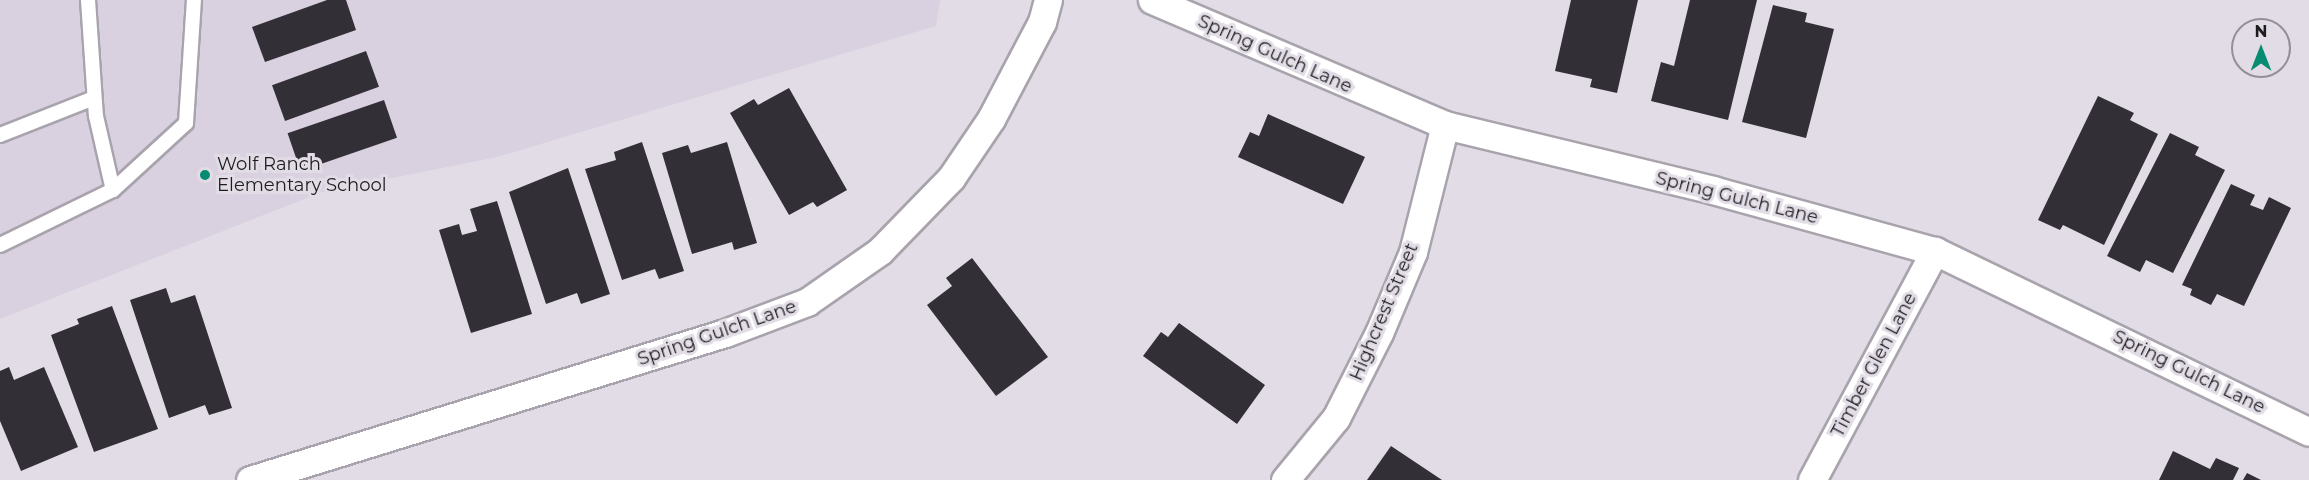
<!DOCTYPE html>
<style>
body{margin:0}
#map{position:relative;width:2309px;height:480px;overflow:hidden;background:#e1dce5;font-family:Montserrat,sans-serif}
div>[style]{position:absolute}
[style*='--x']{left:calc(var(--x)*1px);top:calc(var(--y)*1px);width:calc(var(--w)*1px);rotate:calc(var(--a)*1deg)}
.built>*{inset:0;background:#d9d0e0}
.building>*{inset:0;background:#332f36;transform-origin:0 0}
.roads{filter:drop-shadow(2px 0 #a8a3ac) drop-shadow(-2px 0 #a8a3ac) drop-shadow(0 2px #a8a3ac) drop-shadow(0 -2px #a8a3ac)}
.lane>*{height:14px;margin:-7px;padding:0 7px;transform-origin:7px;border-radius:7px;background:#fff}
.street>*{height:27px;margin:-13.5px;padding:0 13.5px;transform-origin:13.5px;border-radius:13.5px;background:#fff}
.dots>*{width:16px;height:16px;translate:-50% -50%;box-sizing:border-box;border:3px solid #e1dce5;border-radius:50%}
span{translate:-50% -50%;white-space:nowrap;text-align:center;line-height:1.15;-webkit-text-stroke:6px #e1dce5;paint-order:stroke}
.street-label{font-size:18px;color:#1e1c1f}
.poi-label{font-size:18px;color:#1e1c1f}
.left{translate:0 -50%;text-align:left}
.north{position:absolute;left:2231px;top:18px;width:60px;height:60px;box-sizing:border-box;background:#e1dce5;border:2px solid #938f96;border-radius:50%;rotate:0deg;font-size:16px;font-weight:700;line-height:24px;text-align:center;color:#1e1c1f}
.north::after{content:'';display:block;margin:auto;width:21px;height:27px;background:#078c72;clip-path:polygon(50% 0,100% 100%,50% 72%,0 100%)}
</style>
<div id="map">
<div class="built">
<div style="clip-path:polygon(0 0,940px 0,936px 26px,497px 157px,322px 192px,0 319px)"></div>
</div>
<div class="building">
<div style="clip-path:polygon(327px 0,346px 0,356px 30px,265px 62px,252px 27px)"></div>
<div style="clip-path:polygon(1571px 0,1638px 0,1617px 93px,1590px 87px,1592px 79px,1555px 71px)"></div>
<div style="clip-path:polygon(1690px 0,1757px 0,1728px 120px,1651px 101px,1661px 62px,1674px 66px)"></div>
<div style="clip-path:polygon(1773px 5px,1807px 13px,1805px 22px,1834px 29px,1806px 138px,1742px 122px)"></div>
<div style="left:366px;top:51px;width:38px;height:100px;rotate:70deg"></div>
<div style="clip-path:polygon(789px 88px,847px 190px,817px 207px,813px 202px,789px 215px,730px 113px,754px 99px,758px 105px)"></div>
<div style="clip-path:polygon(2098px 96px,2134px 113px,2130px 120px,2158px 134px,2104px 245px,2063px 225px,2060px 230px,2038px 220px)"></div>
<div style="left:384px;top:100px;width:40px;height:102px;rotate:71deg"></div>
<div style="clip-path:polygon(1268px 114px,1365px 157px,1343px 204px,1238px 157px,1250px 132px,1259px 136px)"></div>
<div style="clip-path:polygon(2170px 133px,2199px 147px,2195px 155px,2225px 170px,2173px 273px,2146px 260px,2140px 272px,2107px 256px)"></div>
<div style="clip-path:polygon(642px 142px,684px 271px,659px 279px,655px 269px,622px 280px,585px 169px,616px 160px,614px 152px)"></div>
<div style="clip-path:polygon(727px 142px,757px 243px,734px 250px,732px 242px,692px 254px,662px 153px,688px 145px,691px 153px)"></div>
<div style="clip-path:polygon(568px 168px,610px 294px,581px 304px,577px 293px,546px 304px,509px 192px)"></div>
<div style="clip-path:polygon(2231px 184px,2255px 195px,2250px 205px,2263px 210px,2269px 197px,2291px 208px,2244px 306px,2217px 294px,2211px 305px,2190px 295px,2192px 289px,2182px 285px)"></div>
<div style="clip-path:polygon(497px 201px,532px 314px,471px 333px,439px 230px,459px 224px,462px 235px,477px 231px,470px 209px)"></div>
<div style="clip-path:polygon(972px 258px,1048px 357px,996px 396px,927px 305px,952px 286px,946px 278px)"></div>
<div style="clip-path:polygon(166px 288px,171px 303px,195px 295px,232px 408px,209px 415px,205px 405px,169px 418px,130px 300px)"></div>
<div style="clip-path:polygon(112px 306px,158px 429px,94px 452px,51px 335px,79px 324px,77px 319px)"></div>
<div style="clip-path:polygon(1179px 323px,1265px 385px,1237px 424px,1143px 356px,1161px 332px,1168px 337px)"></div>
<div style="clip-path:polygon(9px 367px,14px 380px,44px 367px,78px 447px,21px 471px,0 421px,0 371px)"></div>
<div style="clip-path:polygon(1391px 446px,1442px 480px,1367px 480px)"></div>
<div style="clip-path:polygon(2173px 451px,2210px 469px,2216px 458px,2239px 468px,2233px 480px,2159px 480px)"></div>
<div style="clip-path:polygon(2247px 473px,2261px 480px,2243px 480px)"></div>
</div>
<div class="roads">
<div class="lane">
<div style="--x:88;--y:0;--w:116;--a:86.1"></div>
<div style="--x:96;--y:116;--w:76;--a:77.1"></div>
<div style="--x:0;--y:135;--w:101;--a:-21.5"></div>
<div style="--x:0;--y:245;--w:126;--a:-26"></div>
<div style="--x:113;--y:190;--w:99;--a:-42.5"></div>
<div style="--x:186;--y:123;--w:123;--a:-86.3"></div>
</div>
<div class="street">
<div style="--x:1152;--y:0;--w:319;--a:23.1"></div>
<div style="--x:1445;--y:125;--w:276;--a:13.6"></div>
<div style="--x:1713;--y:190;--w:230;--a:15.4"></div>
<div style="--x:1935;--y:251;--w:415;--a:25.8"></div>
<div style="--x:250;--y:480;--w:497;--a:-17.2"></div>
<div style="--x:725;--y:333;--w:88;--a:-20.7"></div>
<div style="--x:807;--y:302;--w:89;--a:-34.9"></div>
<div style="--x:880;--y:251;--w:102;--a:-45.8"></div>
<div style="--x:951;--y:178;--w:71;--a:-55.9"></div>
<div style="--x:991;--y:119;--w:110;--a:-62.3"></div>
<div style="--x:1042;--y:22;--w:23;--a:-75"></div>
<div style="--x:1285;--y:480;--w:80;--a:-50.6"></div>
<div style="--x:1336;--y:418;--w:95;--a:-63.2"></div>
<div style="--x:1379;--y:333;--w:88;--a:-67.2"></div>
<div style="--x:1413;--y:252;--w:131;--a:-75.9"></div>
<div style="--x:1812;--y:480;--w:260;--a:-61.8"></div>
</div>
</div>
<div class="dots">
<div style="left:205px;top:175px;background:#078c72"></div>
</div>
<div class="street-label">
<span style="left:1275px;top:54px;rotate:24deg">Spring Gulch Lane</span>
<span style="left:1737px;top:198px;rotate:14deg">Spring Gulch Lane</span>
<span style="left:1384px;top:312px;rotate:-67deg">Highcrest Street</span>
<span style="left:717px;top:333px;rotate:-19deg">Spring Gulch Lane</span>
<span style="left:1874px;top:365px;rotate:-62deg">Timber Glen Lane</span>
<span style="left:2189px;top:372px;rotate:26deg">Spring Gulch Lane</span>
</div>
<div class="poi-label">
<span class="left" style="left:217px;top:175px">Wolf Ranch<br>Elementary School</span>
</div>
<div class="north">N</div>
</div>
